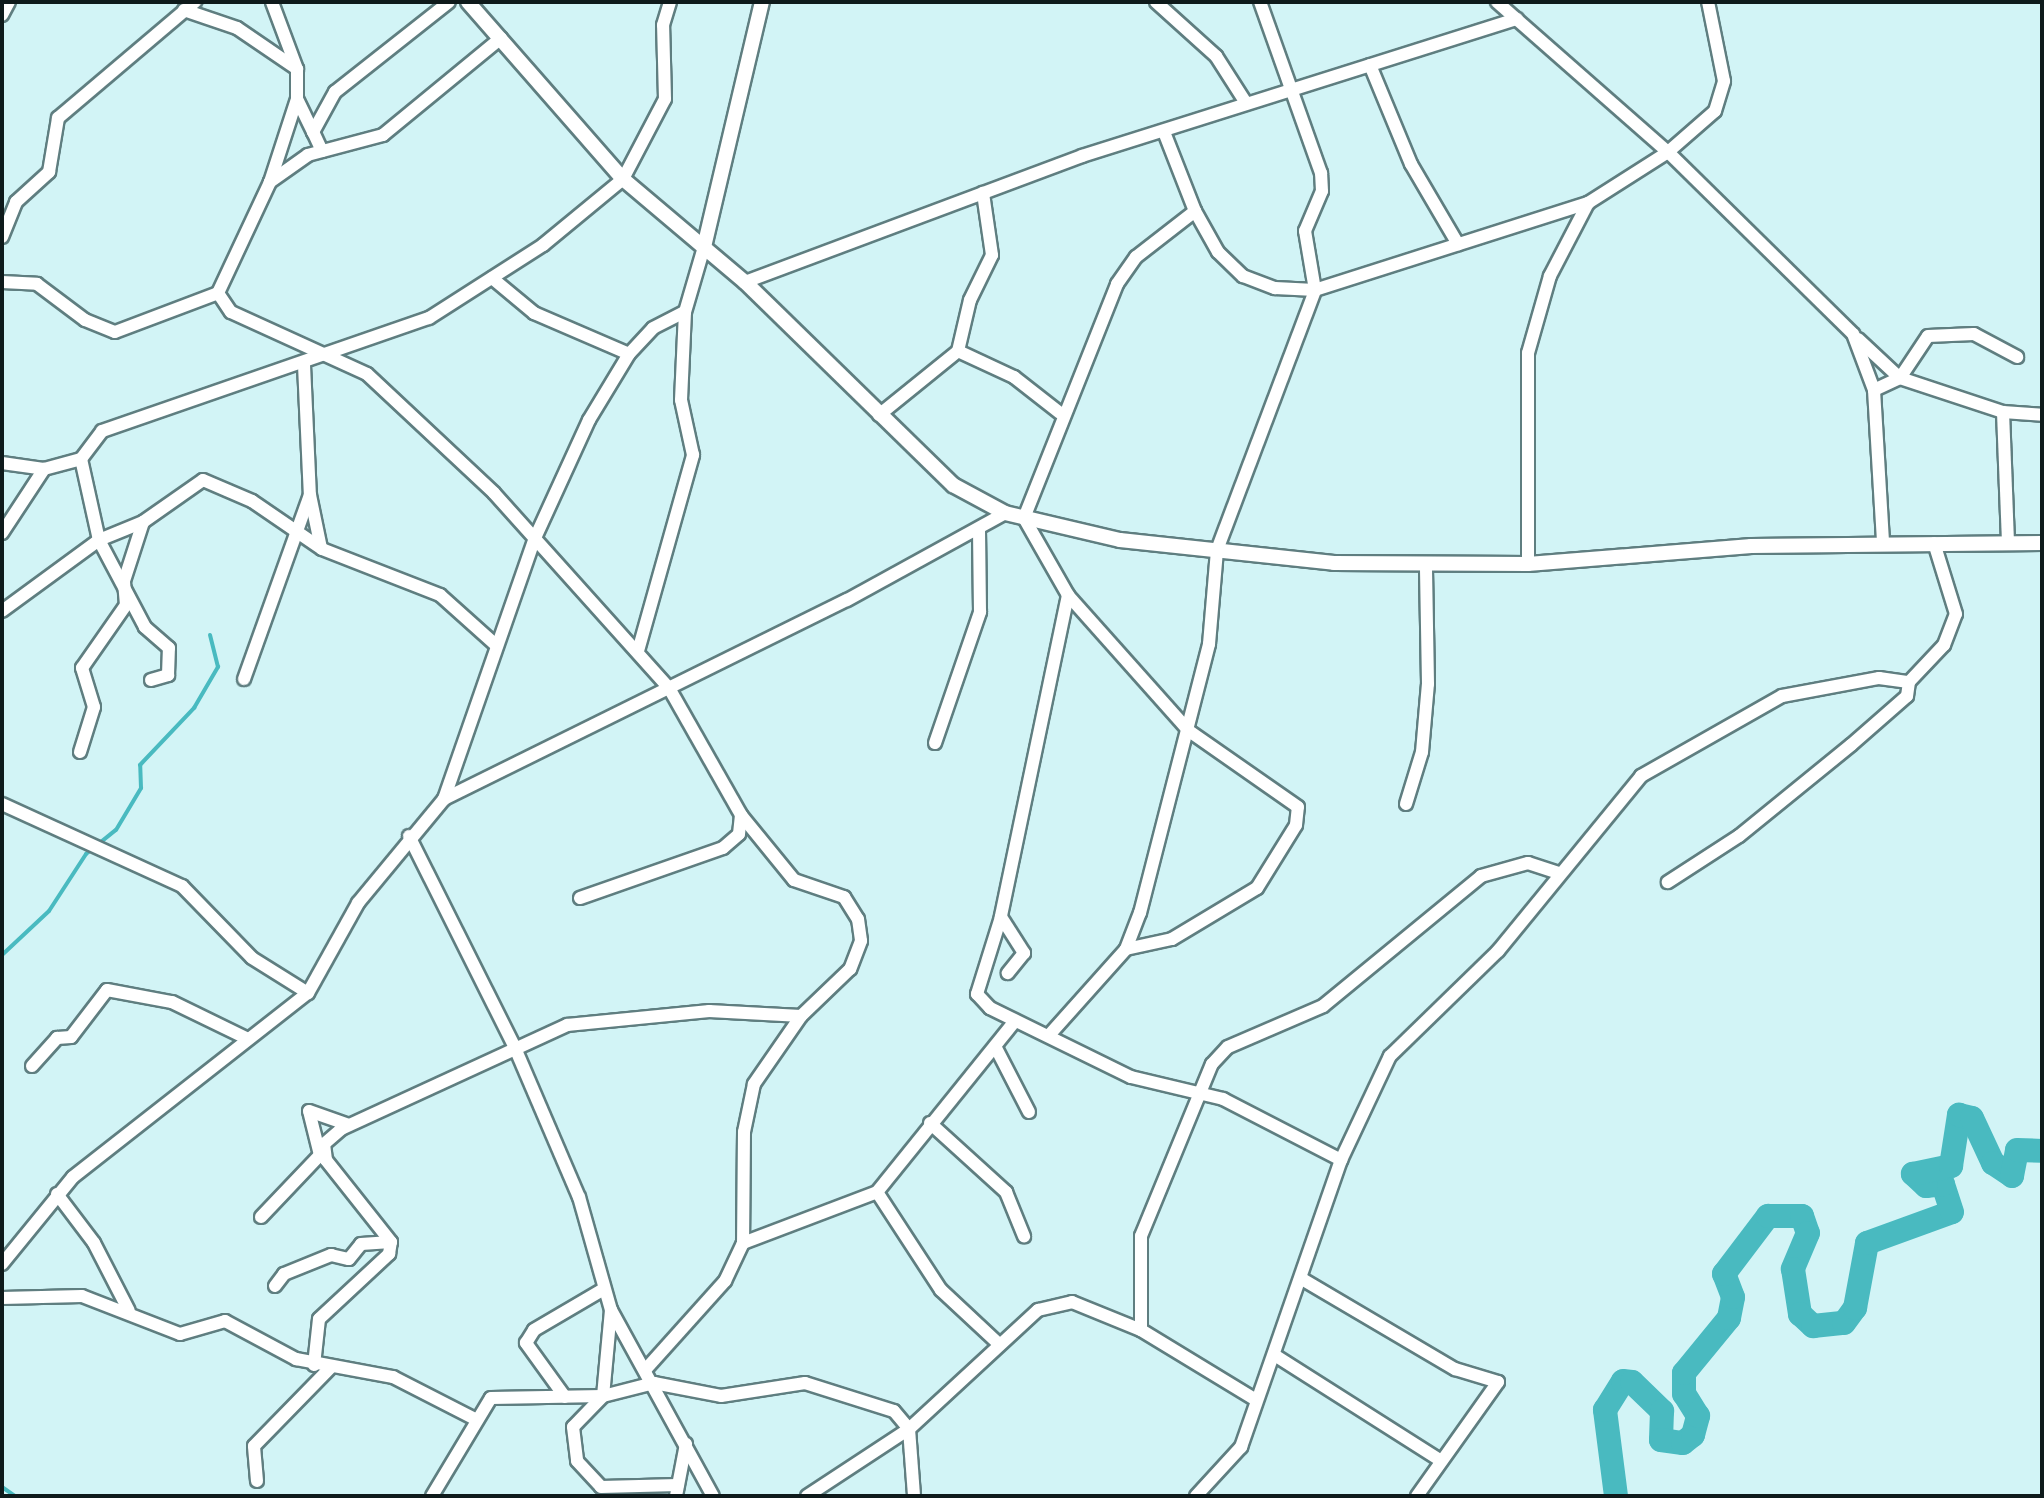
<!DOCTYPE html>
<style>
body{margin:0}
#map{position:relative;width:2044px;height:1498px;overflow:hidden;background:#d2f4f6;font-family:Signika,sans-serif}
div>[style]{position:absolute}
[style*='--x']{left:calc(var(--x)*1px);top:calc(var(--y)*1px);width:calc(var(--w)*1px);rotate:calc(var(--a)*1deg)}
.stream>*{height:4px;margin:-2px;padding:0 2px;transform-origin:2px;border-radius:2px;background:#49bac0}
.river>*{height:24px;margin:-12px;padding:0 12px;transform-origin:12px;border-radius:12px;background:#49bac0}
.roads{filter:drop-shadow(2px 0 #5f7e80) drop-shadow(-2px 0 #5f7e80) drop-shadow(0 2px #5f7e80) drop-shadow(0 -2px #5f7e80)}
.minor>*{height:12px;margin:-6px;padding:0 6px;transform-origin:6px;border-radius:6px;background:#fff}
.tertiary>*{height:14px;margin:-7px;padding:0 7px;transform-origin:7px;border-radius:7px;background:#fff}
span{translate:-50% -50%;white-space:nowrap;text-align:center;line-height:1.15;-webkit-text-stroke:8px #fff;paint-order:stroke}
.frame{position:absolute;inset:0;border:4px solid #0e1a1b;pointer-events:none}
</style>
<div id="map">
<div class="stream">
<div style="--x:2;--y:955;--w:64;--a:-43.1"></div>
<div style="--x:49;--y:911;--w:68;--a:-57"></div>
<div style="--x:86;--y:854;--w:38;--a:-39"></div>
<div style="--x:116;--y:830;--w:49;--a:-59.2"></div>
<div style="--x:141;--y:788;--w:23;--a:-92"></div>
<div style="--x:140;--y:765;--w:79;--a:-46.5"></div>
<div style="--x:194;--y:708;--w:48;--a:-59.7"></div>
<div style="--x:218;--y:667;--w:33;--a:-104"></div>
<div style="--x:2;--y:1487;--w:16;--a:35"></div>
</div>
<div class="river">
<div style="--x:1616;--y:1496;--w:87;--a:-97.3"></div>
<div style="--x:1605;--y:1410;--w:34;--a:-58"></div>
<div style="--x:1623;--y:1381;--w:9;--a:6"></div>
<div style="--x:1632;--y:1382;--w:42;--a:44"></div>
<div style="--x:1662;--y:1411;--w:29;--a:92"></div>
<div style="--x:1661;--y:1440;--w:22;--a:8"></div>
<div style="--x:1683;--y:1443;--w:13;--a:-39"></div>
<div style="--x:1693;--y:1435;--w:20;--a:-75"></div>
<div style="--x:1698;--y:1416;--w:26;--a:-122"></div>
<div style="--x:1684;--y:1394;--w:21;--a:-90"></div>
<div style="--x:1684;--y:1373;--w:71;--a:-50.7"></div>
<div style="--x:1729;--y:1318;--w:21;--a:-79"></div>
<div style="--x:1733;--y:1297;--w:25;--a:-111"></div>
<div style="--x:1724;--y:1274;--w:73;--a:-52.8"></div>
<div style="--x:1768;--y:1216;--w:34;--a:0"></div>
<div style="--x:1802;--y:1216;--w:18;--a:71"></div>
<div style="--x:1808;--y:1233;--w:39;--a:113"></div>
<div style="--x:1793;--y:1269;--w:46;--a:81.2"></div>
<div style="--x:1800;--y:1314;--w:18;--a:43"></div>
<div style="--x:1813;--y:1326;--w:31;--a:-6"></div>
<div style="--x:1844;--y:1323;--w:19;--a:-54"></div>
<div style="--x:1855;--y:1308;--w:66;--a:-79.5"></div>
<div style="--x:1867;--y:1243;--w:90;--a:-20"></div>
<div style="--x:1952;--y:1212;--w:29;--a:-108"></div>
<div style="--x:1943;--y:1184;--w:17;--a:173"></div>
<div style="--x:1926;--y:1186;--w:18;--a:-137"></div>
<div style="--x:1913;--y:1174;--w:39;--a:-12"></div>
<div style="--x:1951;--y:1166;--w:52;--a:-81.1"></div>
<div style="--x:1959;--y:1115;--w:13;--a:13"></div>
<div style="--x:1972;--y:1118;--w:50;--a:65"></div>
<div style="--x:1993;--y:1163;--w:23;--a:34"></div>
<div style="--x:2012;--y:1176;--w:26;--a:-79"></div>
<div style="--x:2017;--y:1150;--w:25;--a:2"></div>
</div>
<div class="roads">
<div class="minor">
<div style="--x:1156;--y:2;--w:81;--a:42"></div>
<div style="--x:1216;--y:56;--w:56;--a:57.4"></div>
<div style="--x:1497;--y:2;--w:227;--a:41.3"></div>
<div style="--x:1668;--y:152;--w:260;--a:44.5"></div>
<div style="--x:1853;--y:334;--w:60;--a:69.4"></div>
<div style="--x:1874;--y:390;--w:152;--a:86.6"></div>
<div style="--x:184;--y:10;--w:56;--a:18.8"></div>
<div style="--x:237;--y:28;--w:73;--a:34.3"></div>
<div style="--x:2;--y:15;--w:15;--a:-62"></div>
<div style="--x:501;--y:38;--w:153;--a:140.6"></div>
<div style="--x:383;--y:135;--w:78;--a:165.1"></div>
<div style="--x:308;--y:155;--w:47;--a:144.6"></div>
<div style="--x:270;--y:182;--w:123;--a:115.1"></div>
<div style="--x:218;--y:293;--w:23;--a:56"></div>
<div style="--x:231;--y:312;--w:149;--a:24.5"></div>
<div style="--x:367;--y:374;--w:174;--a:43.1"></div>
<div style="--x:494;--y:493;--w:262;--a:48.1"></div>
<div style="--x:669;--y:688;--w:146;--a:60.4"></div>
<div style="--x:741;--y:815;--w:84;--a:50.8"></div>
<div style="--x:794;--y:880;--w:53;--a:18.8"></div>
<div style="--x:844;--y:897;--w:26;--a:58"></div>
<div style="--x:858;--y:919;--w:22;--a:82"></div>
<div style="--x:861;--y:941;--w:30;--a:111"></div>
<div style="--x:850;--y:969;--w:68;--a:136.2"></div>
<div style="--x:801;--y:1016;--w:83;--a:124.7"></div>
<div style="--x:754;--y:1084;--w:49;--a:101.8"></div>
<div style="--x:744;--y:1132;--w:111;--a:90.5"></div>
<div style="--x:743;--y:1243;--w:42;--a:115.3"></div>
<div style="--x:725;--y:1281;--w:118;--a:131.9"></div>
<div style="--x:1370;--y:65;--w:107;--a:67.5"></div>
<div style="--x:1411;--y:164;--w:93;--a:59.6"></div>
<div style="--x:297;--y:99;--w:37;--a:64"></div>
<div style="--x:322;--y:151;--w:21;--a:-115"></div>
<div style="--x:313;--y:132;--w:46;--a:-61.2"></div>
<div style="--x:335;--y:92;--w:145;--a:-38.3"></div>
<div style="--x:270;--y:182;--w:87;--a:-72"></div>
<div style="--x:297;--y:99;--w:30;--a:-90"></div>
<div style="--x:297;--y:69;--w:72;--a:-110.5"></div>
<div style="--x:1195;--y:211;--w:47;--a:60.7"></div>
<div style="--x:1218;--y:252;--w:35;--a:44"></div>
<div style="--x:1243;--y:276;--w:34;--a:21"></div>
<div style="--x:1275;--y:288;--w:40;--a:2.9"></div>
<div style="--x:1315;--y:290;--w:60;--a:-99.6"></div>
<div style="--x:1305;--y:231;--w:43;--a:-67"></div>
<div style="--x:1322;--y:191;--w:18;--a:-93"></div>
<div style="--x:1321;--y:173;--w:182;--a:-109.6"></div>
<div style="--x:2;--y:237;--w:38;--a:-68"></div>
<div style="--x:16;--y:202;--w:45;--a:-42.3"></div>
<div style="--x:49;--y:172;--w:55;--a:-80.5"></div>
<div style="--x:58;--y:118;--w:180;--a:-40.3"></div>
<div style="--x:492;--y:278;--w:55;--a:39.8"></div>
<div style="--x:534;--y:313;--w:103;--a:23.3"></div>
<div style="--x:2;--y:282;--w:35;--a:3"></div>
<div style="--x:37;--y:284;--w:60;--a:36.9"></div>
<div style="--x:85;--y:320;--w:32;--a:22"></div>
<div style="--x:115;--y:332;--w:110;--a:-20.7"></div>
<div style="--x:745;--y:282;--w:360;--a:-20.5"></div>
<div style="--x:1082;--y:156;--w:456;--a:-17.5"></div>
<div style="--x:1858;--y:339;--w:57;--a:42.9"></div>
<div style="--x:1900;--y:378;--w:108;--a:18.3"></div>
<div style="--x:2003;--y:412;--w:39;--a:4"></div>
<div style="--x:958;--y:351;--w:52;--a:-76.8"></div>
<div style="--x:970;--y:300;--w:50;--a:-63.9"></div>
<div style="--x:992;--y:255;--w:63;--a:-98.3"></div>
<div style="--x:304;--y:365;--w:130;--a:87.4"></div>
<div style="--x:310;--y:495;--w:54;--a:78.3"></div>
<div style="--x:1874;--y:390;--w:29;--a:-25"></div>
<div style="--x:1900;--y:378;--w:50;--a:-56.3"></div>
<div style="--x:1928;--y:336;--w:46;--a:-2.5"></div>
<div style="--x:1974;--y:334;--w:49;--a:28.1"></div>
<div style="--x:2003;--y:412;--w:131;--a:87.8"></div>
<div style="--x:879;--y:415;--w:102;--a:-39"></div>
<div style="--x:958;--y:351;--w:62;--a:24.9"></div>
<div style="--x:1014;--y:377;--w:58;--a:38"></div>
<div style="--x:2;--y:463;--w:42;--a:8.1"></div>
<div style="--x:44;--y:469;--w:38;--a:-15"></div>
<div style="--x:2;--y:533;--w:77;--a:-56.7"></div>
<div style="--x:1528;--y:564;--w:211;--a:-90"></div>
<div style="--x:1528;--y:353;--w:80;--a:-74.1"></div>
<div style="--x:1550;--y:276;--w:82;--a:-62.5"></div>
<div style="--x:1068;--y:595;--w:89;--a:-119.7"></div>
<div style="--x:1024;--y:518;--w:252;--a:-68.3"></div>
<div style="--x:1117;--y:284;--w:33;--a:-55"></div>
<div style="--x:1136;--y:257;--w:75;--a:-37.9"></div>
<div style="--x:1195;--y:211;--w:85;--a:-111.4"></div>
<div style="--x:2;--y:611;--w:120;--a:-36.2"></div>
<div style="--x:99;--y:540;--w:83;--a:-102.5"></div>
<div style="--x:81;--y:459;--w:35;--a:-53"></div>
<div style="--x:102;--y:431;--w:346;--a:-19.1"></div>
<div style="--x:429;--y:318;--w:135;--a:-32.6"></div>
<div style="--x:543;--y:245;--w:104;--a:-39.5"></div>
<div style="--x:623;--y:179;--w:90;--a:-62.3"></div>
<div style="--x:665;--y:99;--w:74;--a:-91.5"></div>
<div style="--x:663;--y:25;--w:24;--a:-73"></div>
<div style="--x:638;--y:651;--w:204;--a:-74.3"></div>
<div style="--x:693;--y:455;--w:56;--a:-102.3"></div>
<div style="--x:681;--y:400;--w:88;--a:-87.4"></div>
<div style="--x:685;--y:312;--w:68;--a:-73.7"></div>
<div style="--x:244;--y:679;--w:195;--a:-70.3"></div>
<div style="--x:151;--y:680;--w:18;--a:-16"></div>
<div style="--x:168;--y:675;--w:27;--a:-88"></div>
<div style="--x:169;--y:648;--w:32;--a:-139"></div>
<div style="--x:145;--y:627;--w:98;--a:-117.9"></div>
<div style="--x:99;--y:540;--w:48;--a:-22.2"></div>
<div style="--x:143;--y:522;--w:73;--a:-35"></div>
<div style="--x:203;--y:480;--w:53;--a:23.2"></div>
<div style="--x:252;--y:501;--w:85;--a:34.4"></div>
<div style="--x:322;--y:549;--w:127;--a:21.3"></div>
<div style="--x:440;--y:595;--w:76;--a:41.8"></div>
<div style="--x:1909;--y:682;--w:51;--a:-46.6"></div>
<div style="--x:1944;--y:645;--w:33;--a:-69"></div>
<div style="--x:1956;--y:614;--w:74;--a:-107.2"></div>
<div style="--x:935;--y:743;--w:139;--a:-71"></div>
<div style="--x:980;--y:612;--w:82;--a:-90.7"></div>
<div style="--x:80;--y:752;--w:47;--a:-72.7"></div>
<div style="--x:94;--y:707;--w:41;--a:-107.1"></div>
<div style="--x:82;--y:668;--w:77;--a:-55.1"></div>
<div style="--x:126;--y:605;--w:24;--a:-95"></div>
<div style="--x:124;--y:581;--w:62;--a:-72.1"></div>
<div style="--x:444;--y:799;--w:276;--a:-70.8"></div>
<div style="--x:535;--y:538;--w:130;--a:-65.4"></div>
<div style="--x:589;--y:420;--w:77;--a:-58.8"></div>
<div style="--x:629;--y:354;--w:35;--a:-47"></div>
<div style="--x:653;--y:328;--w:36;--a:-27"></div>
<div style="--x:2;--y:804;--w:198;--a:24.5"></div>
<div style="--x:182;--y:886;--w:100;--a:45.8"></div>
<div style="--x:252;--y:958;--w:66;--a:32"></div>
<div style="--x:1406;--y:804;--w:54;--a:-72.9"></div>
<div style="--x:1422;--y:752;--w:68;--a:-85"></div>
<div style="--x:1428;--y:684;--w:120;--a:-91"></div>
<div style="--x:409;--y:836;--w:237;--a:63.4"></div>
<div style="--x:515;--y:1048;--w:162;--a:66.8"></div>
<div style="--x:579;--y:1197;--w:117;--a:74.2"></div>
<div style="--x:611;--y:1310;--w:212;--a:61.3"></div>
<div style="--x:580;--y:898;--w:151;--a:-19.3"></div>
<div style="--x:723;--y:848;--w:21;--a:-41"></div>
<div style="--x:739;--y:834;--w:19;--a:-84"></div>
<div style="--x:1001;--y:917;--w:43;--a:57.4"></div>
<div style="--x:1024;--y:953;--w:26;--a:129"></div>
<div style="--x:1126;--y:949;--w:47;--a:-12.3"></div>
<div style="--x:1172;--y:939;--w:99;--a:-31"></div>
<div style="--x:1257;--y:888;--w:74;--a:-58.2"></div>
<div style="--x:1296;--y:825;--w:18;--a:-84"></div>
<div style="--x:1298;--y:807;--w:133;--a:-145.1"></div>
<div style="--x:1189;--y:731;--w:182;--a:-131.7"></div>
<div style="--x:1068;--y:595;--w:329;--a:101.8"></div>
<div style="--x:1001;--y:917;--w:81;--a:107.3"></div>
<div style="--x:977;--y:994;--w:19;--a:47"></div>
<div style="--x:990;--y:1008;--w:157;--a:26.1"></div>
<div style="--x:1131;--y:1077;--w:95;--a:13.4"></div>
<div style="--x:1223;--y:1099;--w:133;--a:27.3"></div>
<div style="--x:1051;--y:1033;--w:113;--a:-48.2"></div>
<div style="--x:1126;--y:949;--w:39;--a:-69"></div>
<div style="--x:1140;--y:913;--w:278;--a:-75.6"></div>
<div style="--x:1209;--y:644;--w:94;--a:-85.1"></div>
<div style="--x:1217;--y:550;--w:278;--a:-69.3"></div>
<div style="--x:1315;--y:290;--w:287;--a:-17.7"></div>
<div style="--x:1588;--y:203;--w:95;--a:-32.5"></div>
<div style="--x:1668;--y:152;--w:62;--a:-41.1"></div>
<div style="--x:1715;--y:111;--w:31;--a:-73"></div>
<div style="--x:1724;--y:81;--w:81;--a:-101.4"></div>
<div style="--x:996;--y:1048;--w:72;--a:62.7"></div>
<div style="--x:32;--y:1066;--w:38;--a:-48"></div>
<div style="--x:57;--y:1038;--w:14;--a:-4"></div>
<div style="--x:71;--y:1037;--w:59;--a:-52.5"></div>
<div style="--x:107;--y:990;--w:66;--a:10.5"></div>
<div style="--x:172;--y:1002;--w:82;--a:25.9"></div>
<div style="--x:930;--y:1123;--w:103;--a:42.2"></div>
<div style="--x:1006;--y:1192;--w:48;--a:67.8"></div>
<div style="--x:877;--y:1192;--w:117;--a:56.9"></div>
<div style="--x:941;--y:1290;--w:79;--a:43"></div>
<div style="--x:57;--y:1194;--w:61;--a:52.9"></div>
<div style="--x:94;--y:1243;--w:76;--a:62.8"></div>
<div style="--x:261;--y:1217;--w:86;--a:-46.4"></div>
<div style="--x:320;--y:1155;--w:45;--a:-104"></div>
<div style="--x:309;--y:1111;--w:42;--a:19.3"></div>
<div style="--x:743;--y:1243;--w:143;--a:-20.8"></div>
<div style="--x:877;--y:1192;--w:220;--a:-51.1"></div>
<div style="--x:2;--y:1264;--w:112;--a:-50.8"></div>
<div style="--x:73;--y:1177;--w:298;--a:-38.1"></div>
<div style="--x:308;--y:993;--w:103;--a:-60.9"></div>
<div style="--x:358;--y:903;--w:135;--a:-50.4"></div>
<div style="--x:444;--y:799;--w:449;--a:-26.3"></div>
<div style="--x:847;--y:600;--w:180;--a:-28.8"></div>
<div style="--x:1302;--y:1279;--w:178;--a:30.5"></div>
<div style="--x:1455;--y:1369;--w:45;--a:16.8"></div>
<div style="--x:1498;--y:1382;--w:140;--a:125.4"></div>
<div style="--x:275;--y:1286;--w:15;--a:-53"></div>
<div style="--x:284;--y:1274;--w:51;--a:-22"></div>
<div style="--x:331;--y:1255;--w:18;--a:13"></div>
<div style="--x:349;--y:1259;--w:19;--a:-51"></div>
<div style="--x:361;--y:1244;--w:30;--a:-4"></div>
<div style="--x:2;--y:1298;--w:80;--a:-1.4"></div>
<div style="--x:82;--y:1296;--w:105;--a:21.2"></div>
<div style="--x:180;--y:1334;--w:47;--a:-16.1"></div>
<div style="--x:225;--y:1321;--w:81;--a:28.2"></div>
<div style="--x:296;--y:1359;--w:99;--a:10.5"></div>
<div style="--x:393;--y:1377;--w:90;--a:27.1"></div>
<div style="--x:611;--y:1310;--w:86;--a:95.3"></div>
<div style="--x:603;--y:1396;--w:43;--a:134.1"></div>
<div style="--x:573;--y:1427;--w:34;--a:83"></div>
<div style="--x:577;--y:1461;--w:35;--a:47"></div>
<div style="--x:601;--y:1487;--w:77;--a:-1.5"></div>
<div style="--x:1141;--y:1330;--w:94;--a:-90"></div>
<div style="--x:1141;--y:1236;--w:186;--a:-67.6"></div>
<div style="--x:1212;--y:1064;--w:23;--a:-47"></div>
<div style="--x:1228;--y:1047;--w:103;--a:-23.3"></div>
<div style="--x:1323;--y:1006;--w:205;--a:-39.4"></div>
<div style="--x:1481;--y:876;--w:49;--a:-15.5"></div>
<div style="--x:1528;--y:863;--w:33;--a:18"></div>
<div style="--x:1276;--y:1356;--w:194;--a:32.4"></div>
<div style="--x:314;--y:1365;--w:46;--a:-83.8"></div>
<div style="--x:319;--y:1319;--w:96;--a:-42.9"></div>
<div style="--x:389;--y:1254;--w:12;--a:-81"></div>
<div style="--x:391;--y:1242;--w:105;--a:-128.4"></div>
<div style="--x:326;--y:1160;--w:16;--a:-97"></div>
<div style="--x:324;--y:1144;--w:23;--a:-41"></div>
<div style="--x:341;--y:1129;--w:249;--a:-24.7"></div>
<div style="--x:567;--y:1025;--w:143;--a:-5.6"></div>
<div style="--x:709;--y:1011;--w:92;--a:3.1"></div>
<div style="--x:565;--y:1397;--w:67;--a:-125.8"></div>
<div style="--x:526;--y:1343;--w:15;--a:-58"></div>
<div style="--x:534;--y:1330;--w:81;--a:-30.4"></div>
<div style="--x:257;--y:1481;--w:35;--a:-95"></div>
<div style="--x:254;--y:1446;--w:110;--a:-45.7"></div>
<div style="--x:432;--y:1496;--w:114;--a:-59"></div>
<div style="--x:491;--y:1398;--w:112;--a:-1"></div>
<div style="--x:603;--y:1396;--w:53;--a:-14.3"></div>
<div style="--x:654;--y:1383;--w:68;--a:11"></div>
<div style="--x:721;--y:1396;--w:85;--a:-8.8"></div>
<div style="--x:805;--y:1383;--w:93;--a:17.5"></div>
<div style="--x:894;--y:1411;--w:23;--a:50"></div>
<div style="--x:909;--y:1429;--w:67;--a:85.7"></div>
<div style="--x:676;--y:1496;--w:53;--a:-79.1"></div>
<div style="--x:807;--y:1496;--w:122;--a:-33.3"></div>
<div style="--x:909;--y:1429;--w:176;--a:-42.7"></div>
<div style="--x:1038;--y:1310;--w:35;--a:-13"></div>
<div style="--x:1072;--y:1302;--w:74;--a:22.1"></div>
<div style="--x:1141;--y:1330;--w:135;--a:31.3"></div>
<div style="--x:1196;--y:1496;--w:67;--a:-47.4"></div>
<div style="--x:1241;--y:1447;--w:304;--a:-70.8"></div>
<div style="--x:1341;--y:1160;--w:115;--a:-64.8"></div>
<div style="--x:1390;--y:1056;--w:151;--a:-44.2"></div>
<div style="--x:1498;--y:951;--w:226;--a:-50.7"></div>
<div style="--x:1641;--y:776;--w:162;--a:-29.6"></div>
<div style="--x:1782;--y:696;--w:99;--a:-10.5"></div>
<div style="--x:1879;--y:678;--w:30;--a:8"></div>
<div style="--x:1909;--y:682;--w:14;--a:98"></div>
<div style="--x:1907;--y:696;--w:74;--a:138.8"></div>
<div style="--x:1851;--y:745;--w:144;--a:140.9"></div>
<div style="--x:1739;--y:836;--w:85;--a:147.1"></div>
</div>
<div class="tertiary">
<div style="--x:468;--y:2;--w:235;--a:48.8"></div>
<div style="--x:623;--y:179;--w:160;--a:40.2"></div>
<div style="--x:745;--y:282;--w:291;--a:44.3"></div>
<div style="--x:953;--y:485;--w:59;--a:28.3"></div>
<div style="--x:1005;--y:513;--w:118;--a:13.2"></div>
<div style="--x:1120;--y:540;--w:215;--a:6.1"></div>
<div style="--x:1334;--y:563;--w:194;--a:0.3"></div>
<div style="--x:1528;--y:564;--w:224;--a:-4.6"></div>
<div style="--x:1751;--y:546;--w:291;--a:-0.6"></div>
<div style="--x:704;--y:247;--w:252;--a:-76.7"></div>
</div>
</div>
<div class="frame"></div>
</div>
